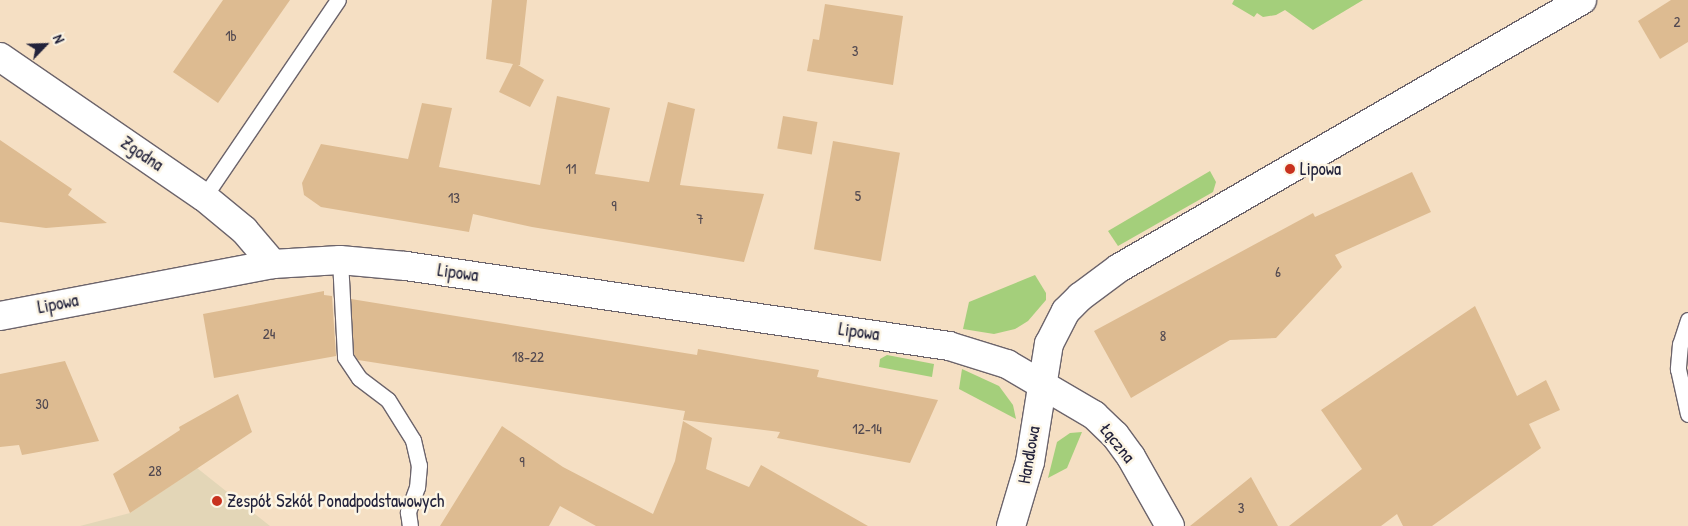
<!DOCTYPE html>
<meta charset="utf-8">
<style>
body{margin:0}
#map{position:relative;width:1688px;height:526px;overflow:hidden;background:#f5dfc3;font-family:"Patrick Hand",sans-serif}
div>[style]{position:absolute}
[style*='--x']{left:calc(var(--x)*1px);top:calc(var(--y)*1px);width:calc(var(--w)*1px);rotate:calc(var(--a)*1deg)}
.built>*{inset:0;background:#e3d6b7}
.green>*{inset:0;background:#a4cf7b}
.building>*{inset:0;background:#ddbb91;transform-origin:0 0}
.roads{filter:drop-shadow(1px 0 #6c646b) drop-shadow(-1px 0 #6c646b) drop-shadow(0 1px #6c646b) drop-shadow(0 -1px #6c646b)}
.service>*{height:15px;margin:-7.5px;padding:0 7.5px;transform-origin:7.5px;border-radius:7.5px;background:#fff}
.minor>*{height:28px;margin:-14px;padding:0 14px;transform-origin:14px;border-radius:14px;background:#fff}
.tertiary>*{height:28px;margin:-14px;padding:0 14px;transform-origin:14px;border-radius:14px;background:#fff}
.dots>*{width:14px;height:14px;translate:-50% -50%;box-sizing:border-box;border:2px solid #fcf5e5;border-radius:50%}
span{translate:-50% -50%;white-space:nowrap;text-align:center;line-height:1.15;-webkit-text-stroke:5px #fcf5e5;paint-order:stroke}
.number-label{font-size:15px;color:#514850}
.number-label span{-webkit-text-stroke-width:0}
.street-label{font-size:18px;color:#22223b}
.poi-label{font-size:18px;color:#22223b}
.left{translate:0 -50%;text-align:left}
.north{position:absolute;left:20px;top:20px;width:50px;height:50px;-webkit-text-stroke:4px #fcf5e5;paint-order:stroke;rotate:66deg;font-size:14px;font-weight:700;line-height:20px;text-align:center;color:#22223b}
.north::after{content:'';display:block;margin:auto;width:18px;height:22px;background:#22223b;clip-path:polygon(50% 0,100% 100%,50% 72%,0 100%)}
</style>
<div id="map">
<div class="built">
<div style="clip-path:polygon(197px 468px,270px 526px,80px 526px,130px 513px)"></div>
</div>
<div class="green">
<div style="clip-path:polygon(1234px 0,1363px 0,1313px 30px,1285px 10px,1276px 15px,1263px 17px,1257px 13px,1254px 17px,1232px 4px)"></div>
<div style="clip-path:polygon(1210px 171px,1216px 182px,1213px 192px,1118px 246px,1108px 231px)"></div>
<div style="clip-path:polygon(1035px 275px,1046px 293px,1046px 300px,1028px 321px,1015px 329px,994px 334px,963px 329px,969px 302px)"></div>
<div style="clip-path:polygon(887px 355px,934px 364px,932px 377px,879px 367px,880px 359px)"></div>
<div style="clip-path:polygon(962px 369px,999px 386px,1013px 405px,1016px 419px,959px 389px)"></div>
<div style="clip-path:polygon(1082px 432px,1067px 468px,1048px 478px,1057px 442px,1070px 433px)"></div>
</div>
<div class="building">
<div style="clip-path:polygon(223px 0,290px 0,218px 103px,173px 72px)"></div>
<div style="clip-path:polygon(492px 0,527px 0,520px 65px,518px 65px,544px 80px,530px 107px,499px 92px,513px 64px,486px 59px)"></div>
<div style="clip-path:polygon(1671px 0,1688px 0,1688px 42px,1660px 59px,1638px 21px)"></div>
<div style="clip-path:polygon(825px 4px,903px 16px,893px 85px,807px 71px,813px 39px,819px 40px)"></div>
<div style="clip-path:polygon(557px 96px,610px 108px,595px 174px,649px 182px,668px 102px,695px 109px,680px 185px,764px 194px,744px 262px,532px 227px,473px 214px,469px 232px,321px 207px,304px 195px,302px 183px,321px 144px,408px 159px,422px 103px,452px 108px,439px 167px,540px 185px)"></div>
<div style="left:783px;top:116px;width:35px;height:33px;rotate:10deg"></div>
<div style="clip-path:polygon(0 140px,72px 189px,68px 195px,107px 223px,46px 228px,0 222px)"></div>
<div style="left:833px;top:141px;width:68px;height:110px;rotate:10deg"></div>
<div style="clip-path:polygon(1412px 172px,1431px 212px,1335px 255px,1342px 267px,1276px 338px,1230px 340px,1131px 398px,1094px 331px,1313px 213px,1315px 217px)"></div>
<div style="clip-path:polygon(324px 291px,324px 295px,332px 296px,336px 356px,214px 378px,203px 314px)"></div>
<div style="clip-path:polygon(351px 299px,697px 355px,698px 349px,819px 370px,817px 377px,938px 400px,910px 463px,777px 438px,780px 432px,683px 420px,685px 411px,358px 360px,354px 354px)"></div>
<div style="clip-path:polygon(1475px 306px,1517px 396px,1546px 380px,1560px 410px,1529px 424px,1541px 448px,1432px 526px,1403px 526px,1397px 514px,1381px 526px,1289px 526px,1362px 469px,1321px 410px)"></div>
<div style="clip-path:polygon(65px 361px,99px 441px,22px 455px,19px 445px,0 447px,0 374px)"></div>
<div style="clip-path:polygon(238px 394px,252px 432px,130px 513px,113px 474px,180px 430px,179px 427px)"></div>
<div style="clip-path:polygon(683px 421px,712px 438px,706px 469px,749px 487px,761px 465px,868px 526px,596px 526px,560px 506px,549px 526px,440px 526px,502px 426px,563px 467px,653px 514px,675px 461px)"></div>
<div style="clip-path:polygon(1251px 477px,1278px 526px,1190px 526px,1230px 494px)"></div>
</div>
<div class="roads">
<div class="service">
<div style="--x:204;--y:197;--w:238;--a:-55.8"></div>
<div style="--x:340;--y:260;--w:97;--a:87"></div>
<div style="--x:345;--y:357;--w:25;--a:56"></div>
<div style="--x:359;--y:378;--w:36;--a:37"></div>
<div style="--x:388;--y:400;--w:47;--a:58"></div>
<div style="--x:413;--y:440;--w:26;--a:77"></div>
<div style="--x:419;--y:465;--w:22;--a:95"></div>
<div style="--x:417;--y:487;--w:27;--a:110"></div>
<div style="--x:408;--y:512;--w:14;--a:82"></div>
<div style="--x:1688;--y:320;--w:25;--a:108"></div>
<div style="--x:1680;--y:344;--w:25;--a:95"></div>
<div style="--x:1678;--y:369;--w:46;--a:77.5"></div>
</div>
<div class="minor">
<div style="--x:0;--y:57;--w:247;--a:34.5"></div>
<div style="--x:204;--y:197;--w:52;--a:39.5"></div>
<div style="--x:244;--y:230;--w:45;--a:49.5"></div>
<div style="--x:0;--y:316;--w:278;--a:-10.8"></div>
<div style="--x:273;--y:264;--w:67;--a:-3.4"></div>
<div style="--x:340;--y:260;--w:66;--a:5.2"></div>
<div style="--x:406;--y:266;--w:549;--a:8.38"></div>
<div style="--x:949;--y:346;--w:61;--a:17.2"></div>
<div style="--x:1007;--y:364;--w:101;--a:30.4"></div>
<div style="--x:1094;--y:415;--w:29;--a:44"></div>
<div style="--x:1115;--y:435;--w:27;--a:54"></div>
<div style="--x:1131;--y:457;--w:79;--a:60.5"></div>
</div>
<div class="tertiary">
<div style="--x:1011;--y:526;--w:67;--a:-73.5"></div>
<div style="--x:1030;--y:462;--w:120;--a:-80.9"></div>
<div style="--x:1049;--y:344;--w:37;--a:-63"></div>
<div style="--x:1066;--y:311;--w:20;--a:-45"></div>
<div style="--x:1080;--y:297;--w:49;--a:-36.6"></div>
<div style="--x:1119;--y:268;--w:535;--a:-30.06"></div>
</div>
</div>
<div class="dots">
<div style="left:1290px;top:169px;background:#c8321e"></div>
<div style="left:217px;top:501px;background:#c8321e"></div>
</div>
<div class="number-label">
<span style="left:1677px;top:22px">2</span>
<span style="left:231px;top:36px">1b</span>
<span style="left:855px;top:51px">3</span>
<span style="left:571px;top:169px">11</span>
<span style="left:858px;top:196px">5</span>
<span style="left:454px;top:198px">13</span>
<span style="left:614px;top:206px">9</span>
<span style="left:700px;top:219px">7</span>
<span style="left:1278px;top:272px">6</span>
<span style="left:269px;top:334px">24</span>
<span style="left:1163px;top:336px">8</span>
<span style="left:528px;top:357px">18-22</span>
<span style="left:42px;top:404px">30</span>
<span style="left:867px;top:429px">12-14</span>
<span style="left:522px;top:462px">9</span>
<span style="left:155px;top:471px">28</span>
<span style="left:1241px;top:508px">3</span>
</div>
<div class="street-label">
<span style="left:142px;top:154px;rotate:34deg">Zgodna</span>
<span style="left:458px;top:273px;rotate:8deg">Lipowa</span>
<span style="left:58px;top:304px;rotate:-11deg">Lipowa</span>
<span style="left:859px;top:332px;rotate:8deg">Lipowa</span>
<span style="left:1117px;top:443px;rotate:51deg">Łączna</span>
<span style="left:1029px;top:455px;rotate:-80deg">Handlowa</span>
</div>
<div class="poi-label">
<span class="left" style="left:1300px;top:169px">Lipowa</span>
<span class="left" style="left:227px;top:501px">Zespół Szkół Ponadpodstawowych</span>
</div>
<div class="north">N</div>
</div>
